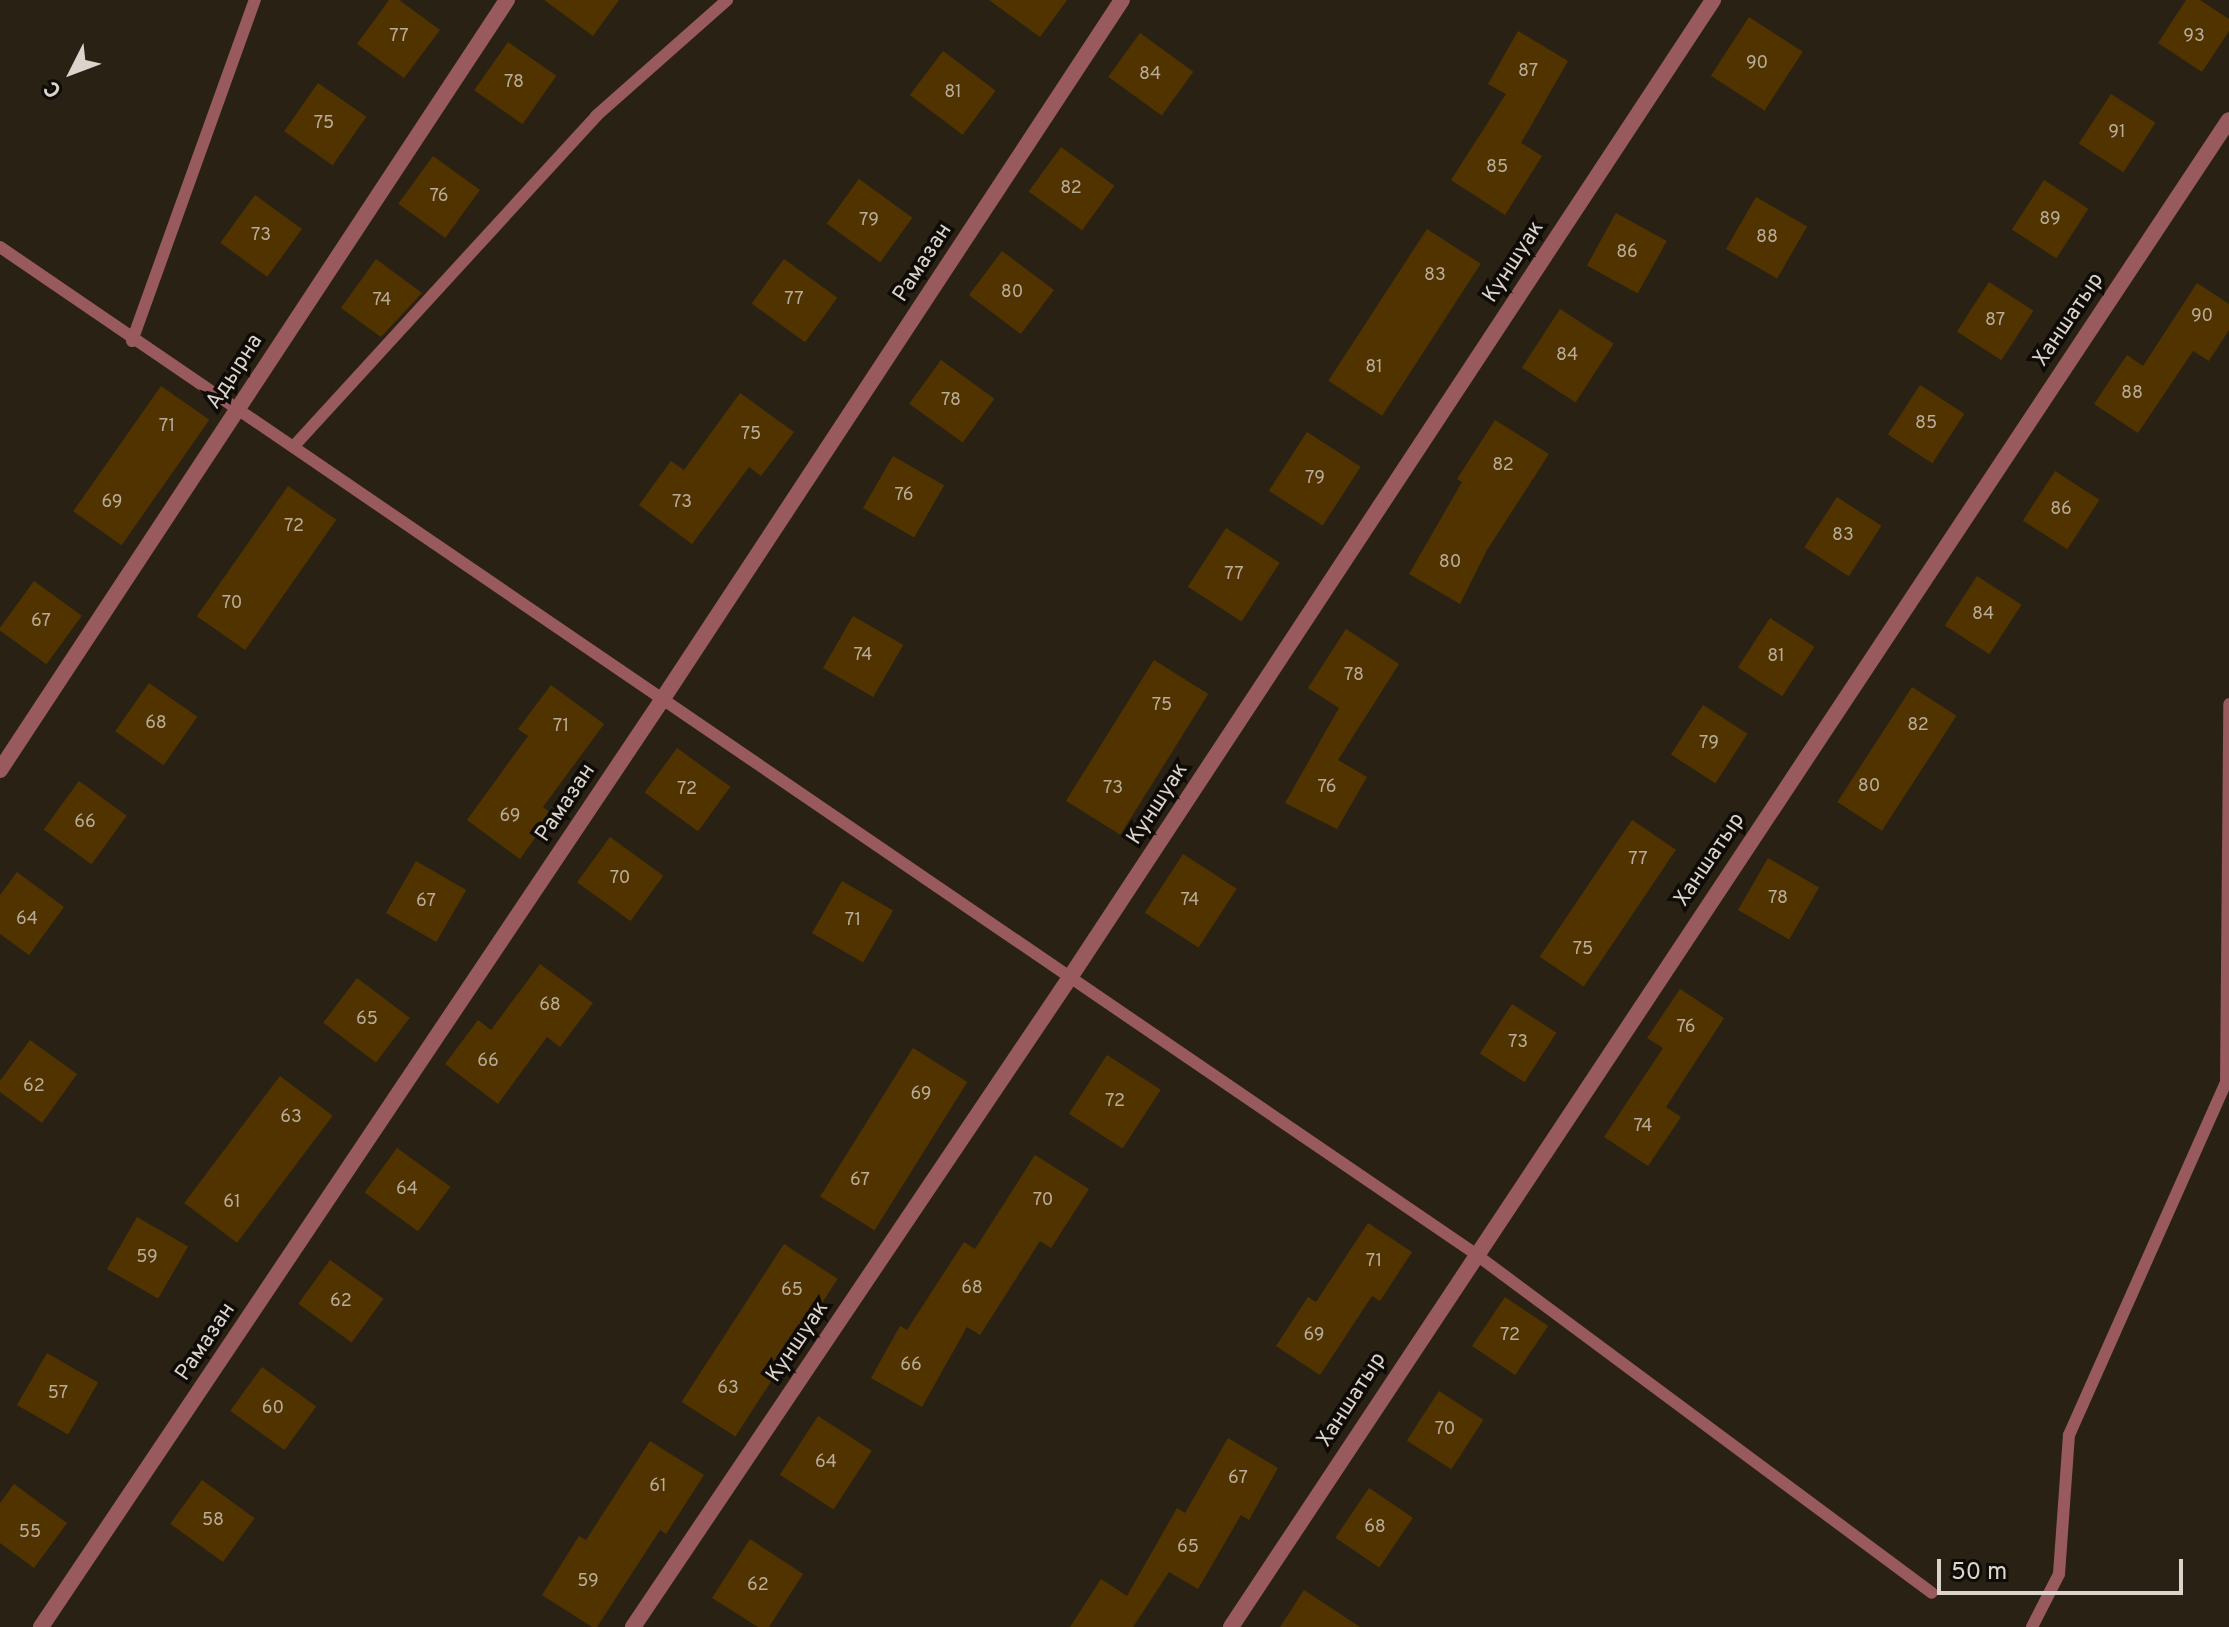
<!DOCTYPE html>
<meta charset="utf-8">
<style>
body{margin:0}
#map{position:relative;width:2229px;height:1627px;overflow:hidden;background:#2a2115;font-family:Overpass,sans-serif}
div>[style]{position:absolute}
[style*='--x']{left:calc(var(--x)*1px);top:calc(var(--y)*1px);width:calc(var(--w)*1px);rotate:calc(var(--a)*1deg)}
.building>*{inset:0;background:#513300;transform-origin:0 0}
.lane>*{height:12px;margin:-6px;padding:0 6px;transform-origin:6px;border-radius:6px;background:#995a5d}
.street>*{height:16px;margin:-8px;padding:0 8px;transform-origin:8px;border-radius:8px;background:#995a5d}
span{translate:-50% -50%;white-space:nowrap;text-align:center;line-height:1.15;-webkit-text-stroke:7px #0f0b07;paint-order:stroke}
.number-label{font-size:18px;color:#b8ac99}
.number-label span{-webkit-text-stroke-width:0}
.street-label{font-size:22px;color:#dad4cc}
.north{position:absolute;left:32px;top:32px;width:80px;height:80px;-webkit-text-stroke:6px #0f0b07;paint-order:stroke;rotate:228deg;font-size:22px;font-weight:700;line-height:32px;text-align:center;color:#dad4cc}
.north::after{content:'';display:block;margin:auto;width:28px;height:36px;background:#dad4cc;clip-path:polygon(50% 0,100% 100%,50% 72%,0 100%)}
.scale{position:absolute;left:1937px;top:1559px;width:246px;height:36px;box-sizing:border-box;border:4px solid #dad4cc;border-top:0;padding-left:10px;font-size:24px;line-height:28px;white-space:nowrap;color:#dad4cc;-webkit-text-stroke:6px #0f0b07;paint-order:stroke}
</style>
<div id="map">
<div class="building">
<div style="clip-path:polygon(389px 0,399px 0,440px 30px,404px 78px,357px 44px)"></div>
<div style="clip-path:polygon(544px 0,619px 0,593px 36px)"></div>
<div style="clip-path:polygon(989px 0,1067px 0,1040px 37px)"></div>
<div style="clip-path:polygon(2186px 0,2200px 0,2229px 19px,2229px 31px,2202px 72px,2158px 43px)"></div>
<div style="left:1749px;top:17px;width:64px;height:70px;rotate:33deg"></div>
<div style="clip-path:polygon(1518px 31px,1568px 61px,1521px 143px,1542px 156px,1505px 215px,1451px 180px,1506px 94px,1488px 84px)"></div>
<div style="left:1140px;top:33px;width:66px;height:54px;rotate:36deg"></div>
<div style="left:508px;top:42px;width:59px;height:59px;rotate:35deg"></div>
<div style="left:943px;top:51px;width:66px;height:55px;rotate:37deg"></div>
<div style="left:318px;top:83px;width:59px;height:59px;rotate:35deg"></div>
<div style="left:2111px;top:94px;width:53px;height:59px;rotate:33deg"></div>
<div style="left:1061px;top:147px;width:66px;height:55px;rotate:36deg"></div>
<div style="left:433px;top:156px;width:58px;height:59px;rotate:36deg"></div>
<div style="left:859px;top:179px;width:66px;height:55px;rotate:36deg"></div>
<div style="left:2044px;top:180px;width:53px;height:59px;rotate:33deg"></div>
<div style="left:255px;top:195px;width:58px;height:59px;rotate:36deg"></div>
<div style="left:1756px;top:197px;width:59px;height:60px;rotate:30deg"></div>
<div style="left:1616px;top:213px;width:58px;height:60px;rotate:29deg"></div>
<div style="left:1427px;top:229px;width:64px;height:181px;rotate:33deg"></div>
<div style="left:1002px;top:251px;width:65px;height:55px;rotate:37deg"></div>
<div style="clip-path:polygon(376px 259px,422px 293px,381px 337px,341px 308px)"></div>
<div style="left:784px;top:259px;width:66px;height:55px;rotate:36deg"></div>
<div style="left:1989px;top:282px;width:53px;height:59px;rotate:33deg"></div>
<div style="clip-path:polygon(2197px 283px,2229px 304px,2229px 330px,2209px 361px,2193px 351px,2138px 433px,2094px 404px,2127px 355px,2143px 366px)"></div>
<div style="left:1560px;top:309px;width:64px;height:70px;rotate:33deg"></div>
<div style="left:941px;top:360px;width:66px;height:54px;rotate:36deg"></div>
<div style="left:1920px;top:385px;width:53px;height:59px;rotate:33deg"></div>
<div style="left:161px;top:386px;width:59px;height:153px;rotate:35deg"></div>
<div style="clip-path:polygon(740px 393px,794px 432px,761px 476px,749px 467px,692px 544px,639px 505px,671px 461px,684px 470px)"></div>
<div style="clip-path:polygon(1495px 420px,1549px 454px,1487px 550px,1460px 604px,1409px 574px,1462px 482px,1457px 479px)"></div>
<div style="left:1307px;top:432px;width:64px;height:70px;rotate:33deg"></div>
<div style="left:893px;top:456px;width:59px;height:60px;rotate:30deg"></div>
<div style="left:2055px;top:471px;width:53px;height:59px;rotate:33deg"></div>
<div style="left:288px;top:486px;width:59px;height:159px;rotate:35deg"></div>
<div style="left:1837px;top:497px;width:53px;height:60px;rotate:33deg"></div>
<div style="left:1226px;top:528px;width:64px;height:70px;rotate:33deg"></div>
<div style="left:1977px;top:576px;width:53px;height:59px;rotate:33deg"></div>
<div style="left:34px;top:581px;width:59px;height:60px;rotate:36deg"></div>
<div style="left:853px;top:616px;width:58px;height:60px;rotate:30deg"></div>
<div style="left:1770px;top:618px;width:53px;height:59px;rotate:33deg"></div>
<div style="clip-path:polygon(1346px 629px,1399px 664px,1338px 760px,1367px 777px,1337px 829px,1285px 803px,1339px 708px,1308px 688px)"></div>
<div style="left:1154px;top:660px;width:64px;height:166px;rotate:32deg"></div>
<div style="left:149px;top:683px;width:59px;height:59px;rotate:35deg"></div>
<div style="clip-path:polygon(551px 685px,604px 724px,543px 807px,552px 814px,520px 859px,467px 820px,528px 736px,518px 729px)"></div>
<div style="left:1912px;top:687px;width:53px;height:137px;rotate:33deg"></div>
<div style="left:1703px;top:705px;width:53px;height:59px;rotate:33deg"></div>
<div style="left:677px;top:748px;width:66px;height:55px;rotate:36deg"></div>
<div style="left:79px;top:781px;width:59px;height:60px;rotate:36deg"></div>
<div style="left:1632px;top:820px;width:53px;height:165px;rotate:34deg"></div>
<div style="left:610px;top:837px;width:66px;height:56px;rotate:36deg"></div>
<div style="left:1183px;top:854px;width:64px;height:70px;rotate:33deg"></div>
<div style="left:1768px;top:858px;width:59px;height:60px;rotate:30deg"></div>
<div style="left:416px;top:861px;width:58px;height:60px;rotate:30deg"></div>
<div style="clip-path:polygon(17px 872px,64px 907px,29px 955px,0 934px,0 895px)"></div>
<div style="left:842px;top:881px;width:59px;height:60px;rotate:30deg"></div>
<div style="clip-path:polygon(540px 964px,593px 1003px,560px 1047px,547px 1037px,498px 1104px,445px 1064px,478px 1020px,491px 1030px)"></div>
<div style="left:357px;top:978px;width:66px;height:56px;rotate:37deg"></div>
<div style="clip-path:polygon(1680px 989px,1724px 1018px,1666px 1107px,1681px 1117px,1648px 1166px,1604px 1137px,1663px 1048px,1647px 1038px)"></div>
<div style="left:1512px;top:1004px;width:53px;height:59px;rotate:33deg"></div>
<div style="clip-path:polygon(30px 1040px,77px 1074px,42px 1123px,0 1092px,0 1081px)"></div>
<div style="left:913px;top:1048px;width:64px;height:175px;rotate:32deg"></div>
<div style="left:1107px;top:1055px;width:64px;height:70px;rotate:33deg"></div>
<div style="left:280px;top:1076px;width:66px;height:159px;rotate:37deg"></div>
<div style="left:397px;top:1148px;width:66px;height:55px;rotate:36deg"></div>
<div style="clip-path:polygon(1035px 1155px,1089px 1189px,1051px 1248px,1040px 1241px,980px 1335px,967px 1327px,922px 1407px,871px 1378px,900px 1326px,907px 1330px,964px 1242px,975px 1249px)"></div>
<div style="left:137px;top:1217px;width:59px;height:60px;rotate:30deg"></div>
<div style="clip-path:polygon(1368px 1223px,1412px 1252px,1380px 1301px,1372px 1296px,1320px 1375px,1276px 1346px,1308px 1297px,1316px 1302px)"></div>
<div style="left:784px;top:1244px;width:64px;height:188px;rotate:33deg"></div>
<div style="left:330px;top:1260px;width:66px;height:54px;rotate:36deg"></div>
<div style="left:1505px;top:1297px;width:52px;height:59px;rotate:34deg"></div>
<div style="left:47px;top:1353px;width:59px;height:60px;rotate:30deg"></div>
<div style="left:262px;top:1367px;width:67px;height:54px;rotate:36deg"></div>
<div style="left:1439px;top:1391px;width:53px;height:59px;rotate:33deg"></div>
<div style="left:818px;top:1416px;width:64px;height:70px;rotate:33deg"></div>
<div style="clip-path:polygon(1228px 1438px,1278px 1468px,1249px 1520px,1241px 1515px,1198px 1589px,1169px 1572px,1133px 1627px,1070px 1627px,1101px 1579px,1127px 1596px,1177px 1508px,1185px 1513px)"></div>
<div style="clip-path:polygon(650px 1441px,704px 1475px,666px 1534px,660px 1530px,597px 1627px,592px 1627px,542px 1595px,579px 1536px,586px 1540px)"></div>
<div style="left:202px;top:1480px;width:65px;height:54px;rotate:36deg"></div>
<div style="clip-path:polygon(14px 1484px,67px 1523px,34px 1568px,0 1543px,0 1503px)"></div>
<div style="left:1369px;top:1488px;width:53px;height:60px;rotate:34deg"></div>
<div style="clip-path:polygon(750px 1539px,803px 1574px,769px 1627px,758px 1627px,712px 1598px)"></div>
<div style="clip-path:polygon(1304px 1590px,1360px 1627px,1280px 1627px)"></div>
</div>
<div class="lane">
<div style="--x:0;--y:247;--w:1785;--a:34.31"></div>
<div style="--x:1474;--y:1253;--w:570;--a:36.59"></div>
<div style="--x:132;--y:341;--w:363;--a:-70.2"></div>
<div style="--x:294;--y:446;--w:447;--a:-47.5"></div>
<div style="--x:596;--y:116;--w:175;--a:-41.5"></div>
<div style="--x:2032;--y:1627;--w:59;--a:-63"></div>
<div style="--x:2059;--y:1574;--w:139;--a:-85.9"></div>
<div style="--x:2069;--y:1435;--w:385;--a:-66"></div>
<div style="--x:2226;--y:1083;--w:379;--a:-89.5"></div>
</div>
<div class="street">
<div style="--x:0;--y:770;--w:922;--a:-56.64"></div>
<div style="--x:41;--y:1627;--w:1112;--a:-56.18"></div>
<div style="--x:660;--y:703;--w:841;--a:-56.69"></div>
<div style="--x:633;--y:1627;--w:781;--a:-56.07"></div>
<div style="--x:1069;--y:979;--w:1172;--a:-56.66"></div>
<div style="--x:1231;--y:1627;--w:1807;--a:-56.49"></div>
</div>
<div class="number-label">
<span style="left:399px;top:37px">77</span>
<span style="left:2194px;top:37px">93</span>
<span style="left:1757px;top:64px">90</span>
<span style="left:1528px;top:72px">87</span>
<span style="left:1150px;top:75px">84</span>
<span style="left:514px;top:83px">78</span>
<span style="left:953px;top:93px">81</span>
<span style="left:324px;top:124px">75</span>
<span style="left:2117px;top:133px">91</span>
<span style="left:1497px;top:168px">85</span>
<span style="left:1071px;top:189px">82</span>
<span style="left:439px;top:197px">76</span>
<span style="left:2050px;top:220px">89</span>
<span style="left:869px;top:221px">79</span>
<span style="left:261px;top:236px">73</span>
<span style="left:1767px;top:238px">88</span>
<span style="left:1627px;top:253px">86</span>
<span style="left:1435px;top:276px">83</span>
<span style="left:1012px;top:293px">80</span>
<span style="left:794px;top:300px">77</span>
<span style="left:382px;top:301px">74</span>
<span style="left:2202px;top:317px">90</span>
<span style="left:1995px;top:321px">87</span>
<span style="left:1567px;top:356px">84</span>
<span style="left:1374px;top:368px">81</span>
<span style="left:2132px;top:394px">88</span>
<span style="left:951px;top:401px">78</span>
<span style="left:1926px;top:424px">85</span>
<span style="left:167px;top:427px">71</span>
<span style="left:751px;top:435px">75</span>
<span style="left:1503px;top:466px">82</span>
<span style="left:1315px;top:479px">79</span>
<span style="left:904px;top:496px">76</span>
<span style="left:112px;top:503px">69</span>
<span style="left:682px;top:503px">73</span>
<span style="left:2061px;top:510px">86</span>
<span style="left:294px;top:527px">72</span>
<span style="left:1843px;top:536px">83</span>
<span style="left:1450px;top:563px">80</span>
<span style="left:1234px;top:575px">77</span>
<span style="left:232px;top:604px">70</span>
<span style="left:1983px;top:615px">84</span>
<span style="left:41px;top:622px">67</span>
<span style="left:863px;top:656px">74</span>
<span style="left:1776px;top:657px">81</span>
<span style="left:1354px;top:676px">78</span>
<span style="left:1162px;top:706px">75</span>
<span style="left:156px;top:724px">68</span>
<span style="left:1918px;top:726px">82</span>
<span style="left:561px;top:727px">71</span>
<span style="left:1709px;top:744px">79</span>
<span style="left:1869px;top:787px">80</span>
<span style="left:1327px;top:788px">76</span>
<span style="left:1113px;top:789px">73</span>
<span style="left:687px;top:790px">72</span>
<span style="left:510px;top:817px">69</span>
<span style="left:85px;top:823px">66</span>
<span style="left:1638px;top:860px">77</span>
<span style="left:620px;top:879px">70</span>
<span style="left:1778px;top:899px">78</span>
<span style="left:1190px;top:901px">74</span>
<span style="left:426px;top:902px">67</span>
<span style="left:27px;top:920px">64</span>
<span style="left:853px;top:921px">71</span>
<span style="left:1583px;top:950px">75</span>
<span style="left:550px;top:1006px">68</span>
<span style="left:367px;top:1020px">65</span>
<span style="left:1686px;top:1028px">76</span>
<span style="left:1518px;top:1043px">73</span>
<span style="left:488px;top:1062px">66</span>
<span style="left:34px;top:1087px">62</span>
<span style="left:921px;top:1095px">69</span>
<span style="left:1115px;top:1102px">72</span>
<span style="left:291px;top:1118px">63</span>
<span style="left:1643px;top:1127px">74</span>
<span style="left:860px;top:1181px">67</span>
<span style="left:407px;top:1190px">64</span>
<span style="left:1043px;top:1201px">70</span>
<span style="left:232px;top:1203px">61</span>
<span style="left:147px;top:1258px">59</span>
<span style="left:1374px;top:1262px">71</span>
<span style="left:972px;top:1289px">68</span>
<span style="left:792px;top:1291px">65</span>
<span style="left:341px;top:1302px">62</span>
<span style="left:1314px;top:1336px">69</span>
<span style="left:1510px;top:1336px">72</span>
<span style="left:911px;top:1366px">66</span>
<span style="left:728px;top:1389px">63</span>
<span style="left:58px;top:1394px">57</span>
<span style="left:273px;top:1409px">60</span>
<span style="left:1445px;top:1430px">70</span>
<span style="left:826px;top:1463px">64</span>
<span style="left:1238px;top:1479px">67</span>
<span style="left:658px;top:1487px">61</span>
<span style="left:213px;top:1521px">58</span>
<span style="left:1375px;top:1528px">68</span>
<span style="left:30px;top:1533px">55</span>
<span style="left:1188px;top:1548px">65</span>
<span style="left:588px;top:1582px">59</span>
<span style="left:758px;top:1586px">62</span>
</div>
<div class="street-label">
<span style="left:1514px;top:262px;rotate:-57deg">Куншуак</span>
<span style="left:923px;top:263px;rotate:-57deg">Рамазан</span>
<span style="left:2069px;top:320px;rotate:-56deg">Ханшатыр</span>
<span style="left:235px;top:372px;rotate:-57deg">Адырна</span>
<span style="left:566px;top:803px;rotate:-56deg">Рамазан</span>
<span style="left:1158px;top:804px;rotate:-57deg">Куншуак</span>
<span style="left:1710px;top:860px;rotate:-56deg">Ханшатыр</span>
<span style="left:206px;top:1342px;rotate:-56deg">Рамазан</span>
<span style="left:798px;top:1342px;rotate:-56deg">Куншуак</span>
<span style="left:1352px;top:1400px;rotate:-57deg">Ханшатыр</span>
</div>
<div class="north">С</div>
<div class="scale">50 m</div>
</div>
